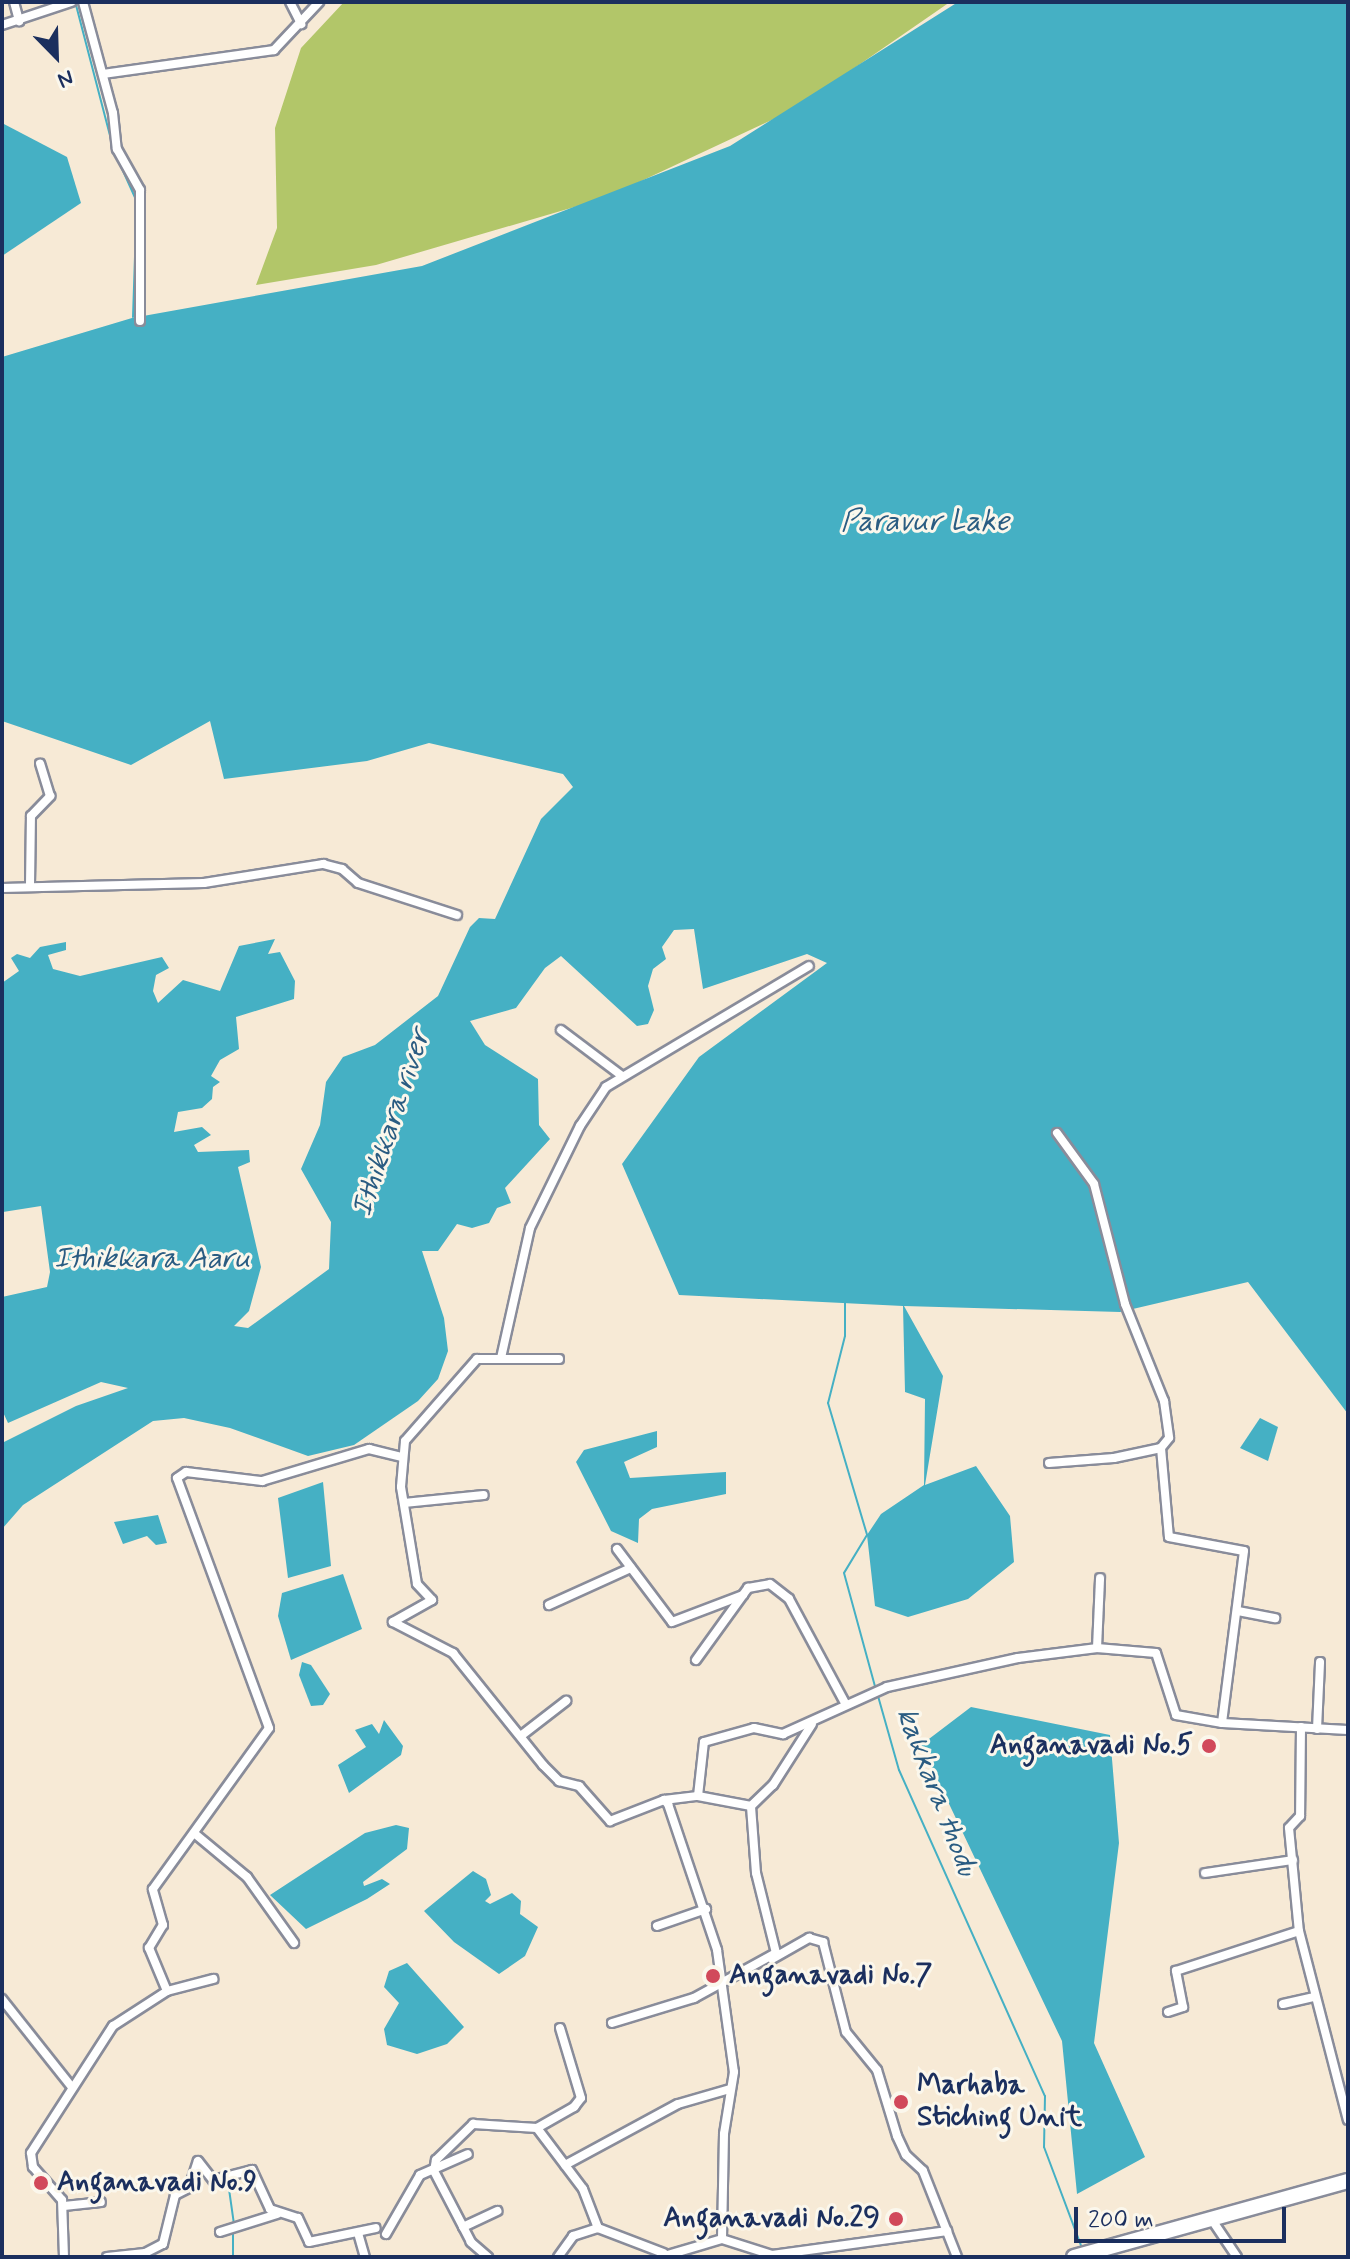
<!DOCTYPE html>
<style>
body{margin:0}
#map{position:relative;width:1350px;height:2259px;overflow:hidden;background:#f7ead6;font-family:Mynerve,sans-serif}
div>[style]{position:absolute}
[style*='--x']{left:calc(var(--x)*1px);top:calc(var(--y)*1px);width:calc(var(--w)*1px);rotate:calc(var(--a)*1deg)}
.green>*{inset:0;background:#b2c669}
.water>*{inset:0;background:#45b0c4}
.stream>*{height:2px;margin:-1px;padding:0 1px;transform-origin:1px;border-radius:1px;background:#45b0c4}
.roads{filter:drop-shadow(2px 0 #898c9a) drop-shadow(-2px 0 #898c9a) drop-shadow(0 2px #898c9a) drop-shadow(0 -2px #898c9a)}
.street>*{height:8px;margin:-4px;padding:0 4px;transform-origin:4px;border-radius:4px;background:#fff}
.highway>*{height:14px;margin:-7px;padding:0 7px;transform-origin:7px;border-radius:7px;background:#fff}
.dots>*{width:22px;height:22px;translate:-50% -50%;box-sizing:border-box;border:4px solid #fbf7ec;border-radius:50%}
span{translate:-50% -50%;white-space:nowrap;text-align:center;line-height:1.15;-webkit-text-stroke:6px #fbf7ec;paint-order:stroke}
.poi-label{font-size:28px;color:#1b2f5e;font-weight:700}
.right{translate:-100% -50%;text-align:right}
.left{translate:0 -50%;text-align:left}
.water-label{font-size:30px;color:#2a5c82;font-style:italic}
.frame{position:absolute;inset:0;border:4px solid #1b2f5e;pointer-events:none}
.north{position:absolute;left:16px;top:16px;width:80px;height:80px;-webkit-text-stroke:6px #fbf7ec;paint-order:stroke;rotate:157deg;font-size:22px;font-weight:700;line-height:32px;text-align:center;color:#1b2f5e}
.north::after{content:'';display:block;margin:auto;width:28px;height:36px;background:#1b2f5e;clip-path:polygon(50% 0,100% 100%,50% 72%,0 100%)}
.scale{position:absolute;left:1074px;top:2207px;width:212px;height:36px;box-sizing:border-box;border:4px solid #1b2f5e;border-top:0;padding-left:10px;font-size:24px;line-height:28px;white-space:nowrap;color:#1b2f5e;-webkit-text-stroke:6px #fbf7ec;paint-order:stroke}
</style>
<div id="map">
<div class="green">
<div style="clip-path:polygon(344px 2px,950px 2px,795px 109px,605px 198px,376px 265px,256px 285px,277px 228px,275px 128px,301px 48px)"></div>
</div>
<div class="water">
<div style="clip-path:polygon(958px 2px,1348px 2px,1348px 1414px,1248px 1282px,1120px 1312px,904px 1306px,943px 1376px,925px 1485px,976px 1466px,1010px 1516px,1014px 1562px,968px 1599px,908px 1617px,875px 1606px,867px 1535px,881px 1514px,924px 1485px,925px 1399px,905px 1392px,903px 1306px,679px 1295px,622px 1164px,699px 1057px,827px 963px,807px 954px,703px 989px,694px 929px,674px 930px,662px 947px,666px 959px,653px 969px,648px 986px,654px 1010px,648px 1024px,637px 1026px,561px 956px,545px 968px,516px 1008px,470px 1021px,485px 1045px,538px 1079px,539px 1125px,550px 1139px,505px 1188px,511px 1203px,497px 1208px,489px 1223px,472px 1228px,457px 1224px,438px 1251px,422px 1251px,444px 1318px,448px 1351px,438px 1379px,418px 1401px,354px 1445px,308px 1456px,230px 1428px,184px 1418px,153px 1421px,23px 1505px,2px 1529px,2px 1443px,76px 1406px,128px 1388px,101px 1382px,8px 1423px,2px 1410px,2px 1297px,47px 1287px,50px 1272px,41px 1206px,3px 1212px,2px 983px,19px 971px,11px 958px,17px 954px,30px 958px,40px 947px,66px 942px,66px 950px,48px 955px,53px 969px,80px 976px,162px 957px,169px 968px,156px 975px,153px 991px,158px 1003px,183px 980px,220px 991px,239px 946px,275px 939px,268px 954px,280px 952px,295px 981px,294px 999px,236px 1017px,239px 1049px,220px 1060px,211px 1076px,220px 1082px,213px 1087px,212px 1099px,202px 1108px,178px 1112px,174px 1132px,202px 1127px,211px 1135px,194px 1145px,198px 1152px,249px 1150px,250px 1162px,238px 1167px,261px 1267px,249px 1311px,234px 1326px,248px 1328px,329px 1269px,331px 1222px,301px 1169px,320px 1125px,326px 1082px,343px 1057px,375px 1045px,438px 996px,470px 927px,479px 918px,495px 919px,541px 819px,573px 787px,563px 774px,429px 743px,367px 761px,224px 779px,210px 721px,131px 765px,2px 721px,2px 357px,132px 318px,422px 266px,730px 146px)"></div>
<div style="clip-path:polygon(2px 123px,67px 157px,81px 203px,2px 256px)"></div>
<div style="clip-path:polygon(1260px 1418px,1278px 1427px,1268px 1461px,1240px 1448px)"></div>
<div style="clip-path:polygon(657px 1431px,657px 1447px,624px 1462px,630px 1478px,726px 1472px,726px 1494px,652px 1509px,639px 1519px,638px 1543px,611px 1531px,576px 1462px,584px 1450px)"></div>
<div style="clip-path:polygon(323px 1482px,331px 1566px,288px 1578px,278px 1498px)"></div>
<div style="clip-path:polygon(158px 1515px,167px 1543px,156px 1545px,147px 1536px,123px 1544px,114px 1522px)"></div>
<div style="clip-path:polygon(343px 1574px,362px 1629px,291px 1660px,278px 1616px,282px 1593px)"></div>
<div style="clip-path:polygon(302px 1662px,311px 1665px,330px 1694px,323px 1705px,311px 1706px,299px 1675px)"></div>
<div style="clip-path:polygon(971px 1707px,1110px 1735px,1119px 1843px,1094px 2043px,1145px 2157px,1077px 2194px,1062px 2041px,921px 1745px)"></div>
<div style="clip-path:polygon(384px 1720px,403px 1746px,401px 1755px,349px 1793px,338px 1765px,366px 1747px,355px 1730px,372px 1724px,379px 1734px)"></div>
<div style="clip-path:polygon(396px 1825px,409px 1828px,407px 1849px,363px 1882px,364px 1886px,382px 1879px,390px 1884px,367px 1899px,306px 1929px,270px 1895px,365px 1833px)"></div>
<div style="clip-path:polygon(473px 1871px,486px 1879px,491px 1895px,485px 1901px,490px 1904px,512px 1893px,521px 1901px,520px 1914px,538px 1927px,525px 1956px,499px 1974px,454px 1942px,424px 1911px)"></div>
<div style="clip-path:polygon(407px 1963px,464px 2027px,447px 2044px,417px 2054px,387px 2045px,384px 2029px,399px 2003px,384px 1987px,389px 1971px)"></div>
</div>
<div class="stream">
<div style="--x:76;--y:5;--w:147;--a:75.4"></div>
<div style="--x:115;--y:153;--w:54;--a:65.8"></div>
<div style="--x:133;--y:317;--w:89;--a:-88.1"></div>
<div style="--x:845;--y:1303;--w:33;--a:90"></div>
<div style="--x:845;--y:1336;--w:69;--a:104.2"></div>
<div style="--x:828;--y:1403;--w:138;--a:73.5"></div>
<div style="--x:867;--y:1535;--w:44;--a:121.2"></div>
<div style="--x:844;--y:1573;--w:121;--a:74.7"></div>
<div style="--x:878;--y:1696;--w:77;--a:74.2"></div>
<div style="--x:899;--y:1770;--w:357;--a:65.9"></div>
<div style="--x:1045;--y:2096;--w:51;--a:91.1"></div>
<div style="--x:1044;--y:2147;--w:108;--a:69.4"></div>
<div style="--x:228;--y:2182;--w:42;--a:81.9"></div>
<div style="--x:233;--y:2231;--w:26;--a:90"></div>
</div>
<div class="roads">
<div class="street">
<div style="--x:14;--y:2;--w:20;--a:75"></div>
<div style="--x:83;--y:2;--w:115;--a:74.9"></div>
<div style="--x:113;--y:113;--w:36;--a:84"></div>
<div style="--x:117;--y:149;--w:47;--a:60.7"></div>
<div style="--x:140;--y:190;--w:131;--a:90"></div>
<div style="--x:290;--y:2;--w:25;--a:63"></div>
<div style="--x:2;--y:25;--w:73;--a:-18.4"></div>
<div style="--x:103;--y:74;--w:173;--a:-8"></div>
<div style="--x:274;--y:50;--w:66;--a:-46.8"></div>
<div style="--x:30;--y:885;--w:69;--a:-89.2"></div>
<div style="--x:31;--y:816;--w:28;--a:-46"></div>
<div style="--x:50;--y:796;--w:34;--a:-107"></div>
<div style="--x:2;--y:888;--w:202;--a:-1.4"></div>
<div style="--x:204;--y:883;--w:121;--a:-9.1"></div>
<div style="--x:323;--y:864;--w:20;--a:15"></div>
<div style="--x:342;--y:869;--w:21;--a:41"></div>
<div style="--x:358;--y:883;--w:104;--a:17.9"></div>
<div style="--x:561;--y:1030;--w:76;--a:37"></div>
<div style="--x:1057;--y:1133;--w:63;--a:54"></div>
<div style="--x:1094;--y:1184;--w:124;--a:75.5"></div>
<div style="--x:1125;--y:1304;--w:105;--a:68.1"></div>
<div style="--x:1164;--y:1401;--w:37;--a:82"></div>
<div style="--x:1169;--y:1438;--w:13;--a:129"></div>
<div style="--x:1161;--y:1448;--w:89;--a:84.9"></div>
<div style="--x:1169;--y:1537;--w:76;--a:10.6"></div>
<div style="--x:1244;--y:1551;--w:173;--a:97.3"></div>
<div style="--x:501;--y:1358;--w:133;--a:-77.4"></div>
<div style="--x:530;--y:1228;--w:114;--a:-63.9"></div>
<div style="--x:580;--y:1126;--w:47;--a:-56.3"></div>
<div style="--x:606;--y:1087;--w:236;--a:-30.8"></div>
<div style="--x:559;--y:1359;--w:82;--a:180"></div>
<div style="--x:477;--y:1359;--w:109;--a:131.3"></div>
<div style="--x:405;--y:1441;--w:46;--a:95"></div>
<div style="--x:401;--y:1487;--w:98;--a:80.6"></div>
<div style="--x:417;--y:1584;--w:22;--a:47"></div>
<div style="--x:432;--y:1600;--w:45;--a:150.6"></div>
<div style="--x:393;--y:1622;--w:68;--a:27.3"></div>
<div style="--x:453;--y:1653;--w:144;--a:51.2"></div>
<div style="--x:543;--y:1765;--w:23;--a:45"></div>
<div style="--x:559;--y:1781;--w:21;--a:14"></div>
<div style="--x:579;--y:1786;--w:47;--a:48.5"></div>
<div style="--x:610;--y:1821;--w:58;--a:-21.3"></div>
<div style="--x:664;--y:1800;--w:6;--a:45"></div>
<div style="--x:668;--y:1804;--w:154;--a:71.4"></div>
<div style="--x:717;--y:1950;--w:123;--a:82.1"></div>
<div style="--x:734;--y:2072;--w:63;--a:99.2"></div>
<div style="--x:724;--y:2134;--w:105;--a:91.1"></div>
<div style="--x:722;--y:2239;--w:64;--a:163.6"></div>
<div style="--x:1049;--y:1463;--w:65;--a:-4.4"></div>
<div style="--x:1114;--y:1458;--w:48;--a:-12"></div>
<div style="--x:404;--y:1503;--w:80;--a:-5.7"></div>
<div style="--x:617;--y:1549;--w:91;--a:53"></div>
<div style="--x:672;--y:1622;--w:76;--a:-20.8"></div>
<div style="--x:549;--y:1605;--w:90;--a:-24.3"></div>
<div style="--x:1238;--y:1611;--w:38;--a:11"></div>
<div style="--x:1097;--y:1648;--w:70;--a:-87.5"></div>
<div style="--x:696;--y:1660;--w:89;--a:-54.2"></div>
<div style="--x:748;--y:1588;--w:22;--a:-10"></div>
<div style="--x:770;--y:1584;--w:24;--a:38"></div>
<div style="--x:789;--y:1599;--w:118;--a:61.7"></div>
<div style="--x:1301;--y:1727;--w:89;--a:90.6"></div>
<div style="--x:1300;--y:1816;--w:16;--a:133"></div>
<div style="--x:1289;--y:1828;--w:103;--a:84.5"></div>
<div style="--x:1299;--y:1931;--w:195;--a:75.5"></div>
<div style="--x:1317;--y:1729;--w:67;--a:-87.4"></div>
<div style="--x:522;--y:1735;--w:56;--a:-37.7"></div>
<div style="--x:664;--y:1800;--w:34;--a:-7"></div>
<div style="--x:698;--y:1796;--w:54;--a:-83.7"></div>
<div style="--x:704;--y:1742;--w:52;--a:-15.6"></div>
<div style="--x:754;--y:1728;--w:30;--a:12"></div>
<div style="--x:783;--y:1734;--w:114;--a:-24.3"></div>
<div style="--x:887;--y:1687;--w:134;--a:-12.5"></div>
<div style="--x:1018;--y:1658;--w:80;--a:-7.2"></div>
<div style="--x:1097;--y:1648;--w:59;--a:4.8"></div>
<div style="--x:1156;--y:1653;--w:65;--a:72.1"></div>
<div style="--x:1176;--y:1715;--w:47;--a:9.9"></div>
<div style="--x:1222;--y:1723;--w:126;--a:3.2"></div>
<div style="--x:751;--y:1806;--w:30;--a:-44"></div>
<div style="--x:773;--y:1785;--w:72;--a:-57.4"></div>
<div style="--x:194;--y:1833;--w:69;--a:39.7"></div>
<div style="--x:247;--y:1877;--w:81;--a:54.5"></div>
<div style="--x:1205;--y:1873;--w:89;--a:-8.4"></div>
<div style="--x:657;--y:1926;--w:52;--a:-19.1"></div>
<div style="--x:772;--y:1959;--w:43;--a:-29.6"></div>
<div style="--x:809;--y:1938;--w:15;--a:16"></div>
<div style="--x:823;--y:1942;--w:93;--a:75.7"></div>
<div style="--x:846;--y:2032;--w:49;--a:50.8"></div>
<div style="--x:877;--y:2070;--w:69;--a:73.1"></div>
<div style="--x:897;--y:2136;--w:21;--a:65"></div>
<div style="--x:906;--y:2155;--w:23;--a:43"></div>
<div style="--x:923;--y:2171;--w:92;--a:68.4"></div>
<div style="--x:167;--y:1991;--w:48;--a:-14.6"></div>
<div style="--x:2;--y:1999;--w:111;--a:51.6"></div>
<div style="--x:1283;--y:2004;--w:31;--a:-13"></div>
<div style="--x:1168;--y:2012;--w:16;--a:-18"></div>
<div style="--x:1183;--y:2007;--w:37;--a:-101"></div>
<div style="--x:1176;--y:1971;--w:129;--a:-18"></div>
<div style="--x:612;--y:2023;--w:86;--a:-17"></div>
<div style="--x:694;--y:1998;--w:94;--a:-28.8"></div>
<div style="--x:776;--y:1953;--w:82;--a:-104"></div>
<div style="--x:756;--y:1873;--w:67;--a:-94.3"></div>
<div style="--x:751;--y:1806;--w:54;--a:-169.3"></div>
<div style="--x:537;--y:2128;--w:43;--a:-29.6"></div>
<div style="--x:574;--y:2107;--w:11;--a:-52"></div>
<div style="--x:581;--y:2098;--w:73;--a:-106.7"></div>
<div style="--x:565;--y:2165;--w:128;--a:-28.4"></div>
<div style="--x:678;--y:2104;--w:54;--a:-16.1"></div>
<div style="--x:64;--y:2206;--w:37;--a:-6"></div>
<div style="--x:1210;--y:2217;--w:48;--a:56"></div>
<div style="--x:463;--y:2227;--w:38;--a:-25"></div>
<div style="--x:220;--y:2232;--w:60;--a:-17.5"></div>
<div style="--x:358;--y:2233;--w:25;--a:74"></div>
<div style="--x:386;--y:2234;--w:68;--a:-60"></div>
<div style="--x:420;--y:2175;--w:52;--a:-23.6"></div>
<div style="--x:722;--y:2239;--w:52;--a:17.7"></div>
<div style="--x:772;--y:2255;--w:177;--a:-7.8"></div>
<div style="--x:64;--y:2257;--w:57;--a:-92"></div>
<div style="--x:62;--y:2200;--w:44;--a:-131.3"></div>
<div style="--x:33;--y:2167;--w:14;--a:-98"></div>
<div style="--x:31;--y:2153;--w:151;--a:-57.2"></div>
<div style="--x:113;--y:2026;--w:64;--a:-32.9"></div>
<div style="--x:167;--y:1991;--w:47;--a:-112.7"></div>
<div style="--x:149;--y:1948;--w:27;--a:-59"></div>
<div style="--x:163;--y:1925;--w:37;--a:-106"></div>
<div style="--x:153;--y:1889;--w:198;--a:-54.2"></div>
<div style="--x:269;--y:1728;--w:266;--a:-110.2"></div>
<div style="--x:177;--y:1478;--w:11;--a:-34"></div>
<div style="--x:186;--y:1472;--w:77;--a:6.8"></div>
<div style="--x:262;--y:1481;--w:112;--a:-16.7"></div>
<div style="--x:369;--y:1449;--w:32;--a:14"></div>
<div style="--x:107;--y:2257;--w:38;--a:-6"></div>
<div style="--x:145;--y:2253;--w:20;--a:-27"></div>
<div style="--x:163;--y:2244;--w:50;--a:-76.2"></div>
<div style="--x:175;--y:2195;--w:16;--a:-27"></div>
<div style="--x:189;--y:2188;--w:28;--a:-72"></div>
<div style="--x:198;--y:2161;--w:24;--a:52"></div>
<div style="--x:213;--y:2180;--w:40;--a:-14.4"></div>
<div style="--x:252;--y:2170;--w:43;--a:65.2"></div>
<div style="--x:270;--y:2209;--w:29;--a:18"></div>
<div style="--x:298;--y:2218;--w:26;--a:65"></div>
<div style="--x:309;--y:2242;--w:68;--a:-11.8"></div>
<div style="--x:488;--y:2257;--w:23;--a:-139"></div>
<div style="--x:471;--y:2242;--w:80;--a:-117.5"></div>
<div style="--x:434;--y:2171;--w:11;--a:-80"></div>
<div style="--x:436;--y:2160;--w:52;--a:-44.2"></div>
<div style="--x:473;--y:2124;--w:64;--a:3.6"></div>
<div style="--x:537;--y:2128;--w:76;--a:53"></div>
<div style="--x:583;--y:2189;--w:42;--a:69"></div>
<div style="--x:558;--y:2257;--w:26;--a:-54"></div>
<div style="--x:573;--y:2236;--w:26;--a:-18"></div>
<div style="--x:598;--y:2228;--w:70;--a:21"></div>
</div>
<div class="highway">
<div style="--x:1074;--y:2257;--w:284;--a:-15.5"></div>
</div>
</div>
<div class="dots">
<div style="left:1209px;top:1746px;background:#d1495b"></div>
<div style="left:713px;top:1976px;background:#d1495b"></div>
<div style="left:901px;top:2102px;background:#d1495b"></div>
<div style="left:41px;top:2183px;background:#d1495b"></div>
<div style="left:896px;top:2219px;background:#d1495b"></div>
</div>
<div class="poi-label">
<span class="right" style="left:1193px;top:1746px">Anganavadi No.5</span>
<span class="left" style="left:729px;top:1976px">Anganavadi No.7</span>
<span class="left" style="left:917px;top:2102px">Marhaba<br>Stiching Unit</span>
<span class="left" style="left:57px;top:2183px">Anganavadi No.9</span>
<span class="right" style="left:880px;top:2219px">Anganavadi No.29</span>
</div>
<div class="water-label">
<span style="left:925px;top:522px">Paravur Lake</span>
<span style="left:392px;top:1123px;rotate:-72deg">Ithikkara river</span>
<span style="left:152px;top:1259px">Ithikkara Aaru</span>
<span style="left:936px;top:1792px;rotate:69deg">kakkara thodu</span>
</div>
<div class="frame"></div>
<div class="north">N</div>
<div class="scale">200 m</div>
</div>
